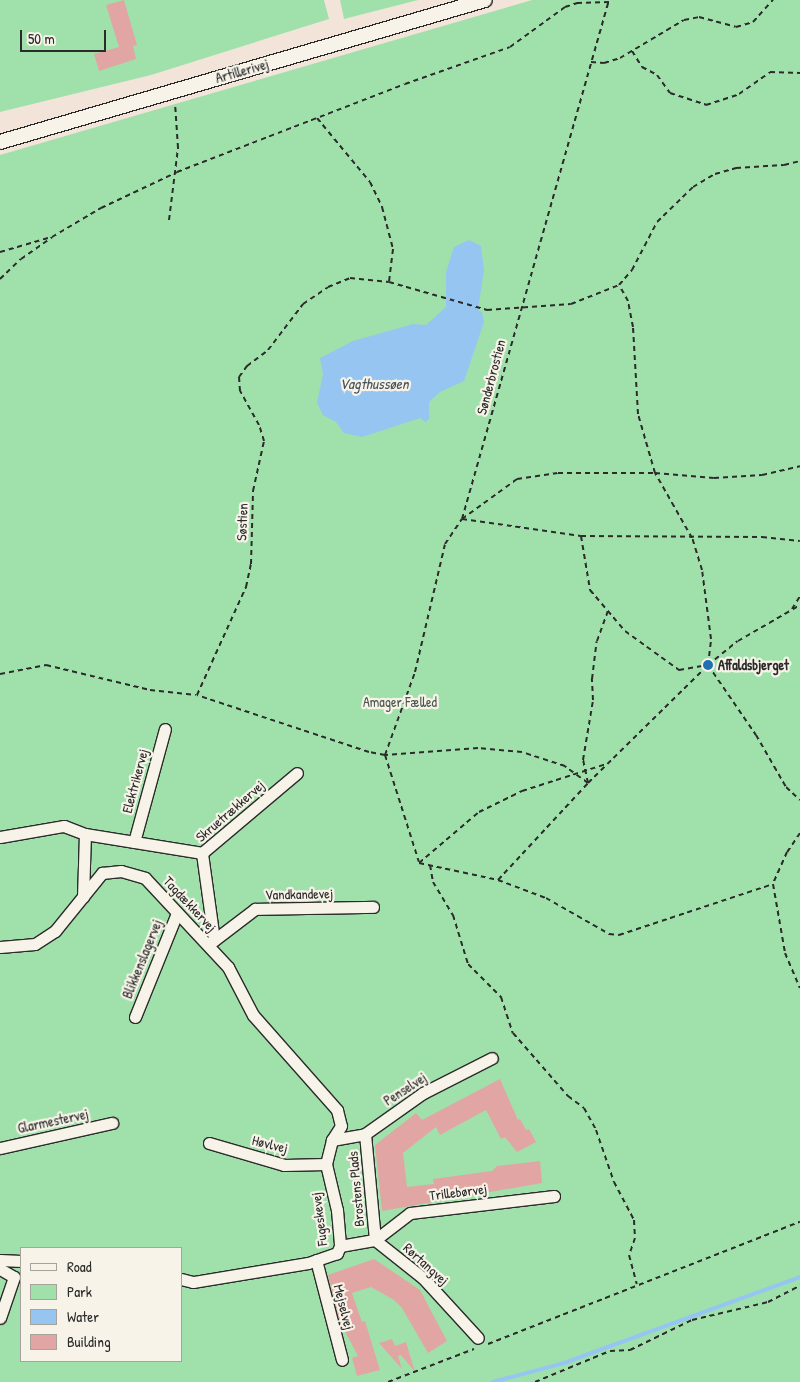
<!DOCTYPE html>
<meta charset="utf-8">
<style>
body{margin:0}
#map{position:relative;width:800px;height:1382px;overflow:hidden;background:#f3e4da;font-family:"Patrick Hand",sans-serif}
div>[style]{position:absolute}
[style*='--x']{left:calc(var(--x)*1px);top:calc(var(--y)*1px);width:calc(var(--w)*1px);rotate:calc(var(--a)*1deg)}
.green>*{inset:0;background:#a0e1ab}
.water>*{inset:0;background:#96c5f1}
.stream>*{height:4px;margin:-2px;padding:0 2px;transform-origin:2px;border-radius:2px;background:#96c5f1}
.building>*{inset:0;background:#e1a6a3}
.path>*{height:2px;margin-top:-1px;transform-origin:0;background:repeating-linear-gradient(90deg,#2b2b2b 0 5px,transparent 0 9px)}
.roads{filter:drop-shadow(1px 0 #2b2b2b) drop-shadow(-1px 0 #2b2b2b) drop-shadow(0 1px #2b2b2b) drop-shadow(0 -1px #2b2b2b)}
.minor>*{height:11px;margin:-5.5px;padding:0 5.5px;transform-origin:5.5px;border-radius:5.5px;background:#f7f3e8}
.tertiary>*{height:14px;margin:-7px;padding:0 7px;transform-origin:7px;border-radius:7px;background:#f7f3e8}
.dots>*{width:14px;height:14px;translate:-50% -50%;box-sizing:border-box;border:2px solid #f7f3e8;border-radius:50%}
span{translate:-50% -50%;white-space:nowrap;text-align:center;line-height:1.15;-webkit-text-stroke:4.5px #f7f3e8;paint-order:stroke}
.street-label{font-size:14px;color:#2b2b2b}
.poi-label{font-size:14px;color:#2b2b2b;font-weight:700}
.left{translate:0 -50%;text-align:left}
.park-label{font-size:14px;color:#48584b}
.water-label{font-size:15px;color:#46525c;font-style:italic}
.legend{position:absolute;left:20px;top:1247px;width:162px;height:115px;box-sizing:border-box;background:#f7f3e8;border:1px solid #a5a39c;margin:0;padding:6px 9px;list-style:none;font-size:15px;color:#2b2b2b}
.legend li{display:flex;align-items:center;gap:10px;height:25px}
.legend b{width:25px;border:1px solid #a5a39c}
.scale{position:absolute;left:20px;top:30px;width:86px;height:22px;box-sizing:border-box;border:2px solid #2b2b2b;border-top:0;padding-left:6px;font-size:15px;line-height:18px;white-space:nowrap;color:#2b2b2b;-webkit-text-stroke:4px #f7f3e8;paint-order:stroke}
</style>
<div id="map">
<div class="green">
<div style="clip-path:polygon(0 0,324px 0,329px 19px,151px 75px,0 112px)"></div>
<div style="clip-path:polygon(340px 0,418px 0,344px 19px)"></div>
<div style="clip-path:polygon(evenodd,532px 0,800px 0,800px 1382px,0 1382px,0 155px,532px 0,21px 1248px,181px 1248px,181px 1361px,21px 1361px,21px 1248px)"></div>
</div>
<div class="water">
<div style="clip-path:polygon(469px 240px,481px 246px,484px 270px,478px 310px,482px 312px,484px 322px,464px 381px,440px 392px,429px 402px,429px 419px,425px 422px,420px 418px,362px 437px,344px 433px,336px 422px,323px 415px,317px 403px,323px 374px,320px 358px,353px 341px,413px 324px,426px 325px,446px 307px,446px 272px,454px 247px)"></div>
</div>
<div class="stream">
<div style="--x:493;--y:1382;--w:73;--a:-15"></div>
<div style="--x:564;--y:1363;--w:251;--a:-20"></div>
</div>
<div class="building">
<div style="clip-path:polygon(124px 0,137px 45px,133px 46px,136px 59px,99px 71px,94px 54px,119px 47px,106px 5px)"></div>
<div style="clip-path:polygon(500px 1079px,518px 1120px,520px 1119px,526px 1130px,529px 1129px,536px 1142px,517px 1152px,505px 1137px,501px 1139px,486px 1110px,440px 1135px,436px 1127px,403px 1153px,407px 1187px,434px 1184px,433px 1179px,492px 1171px,497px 1166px,540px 1161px,542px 1183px,382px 1211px,375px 1145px,416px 1113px,422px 1120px)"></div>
<div style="clip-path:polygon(374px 1259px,420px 1290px,447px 1341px,428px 1353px,402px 1308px,394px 1300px,371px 1287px,352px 1293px,362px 1322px,365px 1321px,380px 1370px,357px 1376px,352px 1358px,358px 1356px,339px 1320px,328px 1275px)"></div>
<div style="clip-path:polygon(392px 1339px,395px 1346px,406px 1342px,415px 1372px,401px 1355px,398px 1356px,402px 1369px,379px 1343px)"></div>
</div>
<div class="path">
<div style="--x:632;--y:51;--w:19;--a:58"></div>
<div style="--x:642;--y:67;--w:17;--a:28"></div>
<div style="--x:657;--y:75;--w:22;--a:54"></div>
<div style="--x:670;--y:93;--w:38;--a:18"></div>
<div style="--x:706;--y:105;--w:35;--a:-18"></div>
<div style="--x:739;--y:94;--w:38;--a:-35"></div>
<div style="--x:770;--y:72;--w:30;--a:2"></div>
<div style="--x:591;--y:62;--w:13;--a:4"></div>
<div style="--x:604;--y:63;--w:17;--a:-17"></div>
<div style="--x:620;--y:58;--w:74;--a:-30.7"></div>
<div style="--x:684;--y:20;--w:15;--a:-11"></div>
<div style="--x:699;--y:17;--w:38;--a:15"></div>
<div style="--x:736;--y:27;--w:18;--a:-16"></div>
<div style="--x:753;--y:22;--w:30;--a:-48"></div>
<div style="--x:317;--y:118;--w:83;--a:50.4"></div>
<div style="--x:370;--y:182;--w:28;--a:64"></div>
<div style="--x:382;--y:207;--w:43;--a:75.3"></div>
<div style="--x:393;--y:249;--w:33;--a:97"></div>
<div style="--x:169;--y:220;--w:73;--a:-82.9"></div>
<div style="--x:178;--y:148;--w:45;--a:-93.8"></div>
<div style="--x:0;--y:252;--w:50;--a:-16.3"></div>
<div style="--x:0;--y:279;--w:29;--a:-44"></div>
<div style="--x:21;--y:259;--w:38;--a:-35"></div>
<div style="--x:52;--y:237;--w:57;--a:-30.6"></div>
<div style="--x:101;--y:208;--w:84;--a:-25.3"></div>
<div style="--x:177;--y:172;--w:244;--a:-21.1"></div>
<div style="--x:405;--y:84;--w:111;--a:-19.4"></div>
<div style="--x:510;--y:47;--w:68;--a:-36"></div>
<div style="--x:565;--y:7;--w:13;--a:-18"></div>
<div style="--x:577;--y:3;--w:32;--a:-2"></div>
<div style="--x:462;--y:519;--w:68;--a:-36"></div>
<div style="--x:517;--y:479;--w:41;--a:-8.3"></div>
<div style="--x:558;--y:473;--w:97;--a:0"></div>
<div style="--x:655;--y:473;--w:59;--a:4.8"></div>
<div style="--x:714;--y:478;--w:48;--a:-3.6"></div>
<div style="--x:762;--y:475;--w:39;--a:-13"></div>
<div style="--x:462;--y:519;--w:120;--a:8.1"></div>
<div style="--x:581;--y:536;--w:181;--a:0.3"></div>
<div style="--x:762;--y:537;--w:38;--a:6"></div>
<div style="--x:581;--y:536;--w:55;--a:80.5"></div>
<div style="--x:590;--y:590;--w:54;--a:49.5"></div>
<div style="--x:625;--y:631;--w:67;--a:35.8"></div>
<div style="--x:679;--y:670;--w:29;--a:-10"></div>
<div style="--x:708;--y:665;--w:38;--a:-39"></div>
<div style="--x:738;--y:641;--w:72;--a:-30.1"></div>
<div style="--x:792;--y:609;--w:15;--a:-58"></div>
<div style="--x:708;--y:665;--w:85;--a:55.6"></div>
<div style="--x:756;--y:735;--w:60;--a:60"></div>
<div style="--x:786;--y:787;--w:19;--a:43"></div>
<div style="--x:0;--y:674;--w:47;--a:-11.1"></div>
<div style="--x:46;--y:665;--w:107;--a:13.5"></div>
<div style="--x:150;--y:690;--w:46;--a:6.2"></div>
<div style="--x:385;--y:755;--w:88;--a:-70.1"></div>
<div style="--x:415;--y:672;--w:131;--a:-76.8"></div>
<div style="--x:445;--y:544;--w:30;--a:-56"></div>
<div style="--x:462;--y:519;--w:539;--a:-74.19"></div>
<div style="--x:385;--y:755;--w:112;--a:72.4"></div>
<div style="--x:588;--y:783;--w:29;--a:-144"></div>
<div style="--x:565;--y:766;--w:45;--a:-162"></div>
<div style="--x:522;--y:752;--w:44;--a:-174.8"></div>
<div style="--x:478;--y:748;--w:93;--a:175.7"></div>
<div style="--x:385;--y:755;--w:16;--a:-169"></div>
<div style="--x:369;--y:752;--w:181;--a:-161.7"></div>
<div style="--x:197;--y:695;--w:119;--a:-65.6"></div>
<div style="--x:246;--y:587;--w:24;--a:-78"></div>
<div style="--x:251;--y:564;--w:73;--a:-88.4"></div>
<div style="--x:253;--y:491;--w:51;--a:-77.6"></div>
<div style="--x:264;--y:441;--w:17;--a:-107"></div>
<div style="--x:259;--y:425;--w:39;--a:-119"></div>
<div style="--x:240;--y:391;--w:14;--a:-94"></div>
<div style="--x:239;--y:377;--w:14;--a:-54"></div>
<div style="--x:247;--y:366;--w:26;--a:-37"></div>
<div style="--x:268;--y:350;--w:58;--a:-52.7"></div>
<div style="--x:303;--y:304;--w:30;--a:-34"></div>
<div style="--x:328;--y:287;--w:24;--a:-22"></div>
<div style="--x:350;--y:278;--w:39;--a:6"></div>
<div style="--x:389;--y:282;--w:102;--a:15.9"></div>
<div style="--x:487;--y:310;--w:84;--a:-4.1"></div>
<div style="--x:571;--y:304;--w:52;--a:-21.6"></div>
<div style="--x:619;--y:285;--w:20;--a:-49"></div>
<div style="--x:632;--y:270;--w:54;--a:-62.5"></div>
<div style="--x:657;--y:222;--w:50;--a:-44.2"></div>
<div style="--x:693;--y:187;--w:26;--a:-31"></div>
<div style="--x:715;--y:174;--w:22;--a:-16"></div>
<div style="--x:736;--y:168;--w:48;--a:-3.6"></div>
<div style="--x:784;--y:165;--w:16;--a:-14"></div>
<div style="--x:588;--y:783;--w:24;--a:-102"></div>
<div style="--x:583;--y:760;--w:61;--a:-80.5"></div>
<div style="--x:593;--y:700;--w:21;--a:-93"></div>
<div style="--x:592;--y:679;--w:38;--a:-83"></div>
<div style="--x:597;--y:641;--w:32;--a:-70"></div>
<div style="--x:800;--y:833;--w:23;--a:124"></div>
<div style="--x:787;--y:852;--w:35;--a:114"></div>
<div style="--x:773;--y:884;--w:70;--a:80.1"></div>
<div style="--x:785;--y:953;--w:38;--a:67"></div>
<div style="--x:419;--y:863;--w:81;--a:12.1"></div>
<div style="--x:498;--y:880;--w:51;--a:20.6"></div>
<div style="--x:546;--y:898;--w:73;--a:29.7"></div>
<div style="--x:609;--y:934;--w:10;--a:6"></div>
<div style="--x:619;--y:935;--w:162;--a:-18.3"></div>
<div style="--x:419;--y:863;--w:79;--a:-40.4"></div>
<div style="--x:479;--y:812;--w:48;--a:-26"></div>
<div style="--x:522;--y:791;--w:88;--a:-17.8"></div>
<div style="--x:430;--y:865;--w:17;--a:80"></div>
<div style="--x:433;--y:882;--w:39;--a:59"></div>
<div style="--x:453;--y:915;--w:51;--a:73"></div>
<div style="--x:468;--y:964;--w:47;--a:45"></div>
<div style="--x:501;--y:997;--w:38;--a:72"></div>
<div style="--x:513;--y:1033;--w:84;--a:48.9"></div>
<div style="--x:568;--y:1096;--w:20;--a:37"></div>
<div style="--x:584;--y:1108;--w:25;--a:61"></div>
<div style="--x:596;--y:1130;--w:55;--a:70.9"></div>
<div style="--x:614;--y:1182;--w:43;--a:62.2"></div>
<div style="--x:634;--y:1220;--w:18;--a:87"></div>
<div style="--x:635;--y:1238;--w:18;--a:109"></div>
<div style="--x:629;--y:1255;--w:30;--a:75"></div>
<div style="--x:498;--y:880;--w:132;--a:-47.1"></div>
<div style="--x:588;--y:783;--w:168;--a:-44.5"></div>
<div style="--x:708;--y:665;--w:26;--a:-83"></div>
<div style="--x:711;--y:639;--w:70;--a:-97.4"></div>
<div style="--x:702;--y:570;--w:34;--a:-107"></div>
<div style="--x:692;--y:538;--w:75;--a:-119.6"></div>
<div style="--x:655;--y:473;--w:61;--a:-106.1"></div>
<div style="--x:638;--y:414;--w:87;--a:-93.3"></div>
<div style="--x:633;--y:327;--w:26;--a:-101"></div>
<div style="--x:628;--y:301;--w:18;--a:-119"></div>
<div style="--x:488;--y:1344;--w:335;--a:-21.4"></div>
<div style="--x:388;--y:1382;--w:92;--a:-21"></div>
<div style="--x:535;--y:1382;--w:81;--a:-22.5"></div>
<div style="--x:610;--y:1351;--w:20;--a:-3"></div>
<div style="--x:630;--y:1350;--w:69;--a:-25.8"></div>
<div style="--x:692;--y:1320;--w:78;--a:-13.3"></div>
<div style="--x:768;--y:1302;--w:36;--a:-27"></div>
</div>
<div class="roads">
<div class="minor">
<div style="--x:0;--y:837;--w:65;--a:-9.8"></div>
<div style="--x:64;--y:826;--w:22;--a:21"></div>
<div style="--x:134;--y:842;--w:117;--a:-74.7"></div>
<div style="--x:83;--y:897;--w:63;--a:-88.2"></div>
<div style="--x:85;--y:834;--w:119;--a:9.2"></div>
<div style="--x:214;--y:940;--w:88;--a:-97.9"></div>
<div style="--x:202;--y:853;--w:124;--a:-40.1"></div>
<div style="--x:209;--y:944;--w:58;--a:-37.3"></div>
<div style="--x:255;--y:909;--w:118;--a:-1"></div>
<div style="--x:0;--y:947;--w:35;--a:-5"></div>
<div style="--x:35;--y:944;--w:24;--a:-33"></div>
<div style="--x:55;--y:931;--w:75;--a:-51"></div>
<div style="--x:102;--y:873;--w:19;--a:-6"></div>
<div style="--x:121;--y:871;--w:25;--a:16"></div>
<div style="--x:145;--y:878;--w:122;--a:47"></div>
<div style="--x:228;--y:967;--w:54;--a:62.5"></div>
<div style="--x:253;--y:1015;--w:127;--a:48.5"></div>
<div style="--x:337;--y:1110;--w:16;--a:76"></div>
<div style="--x:341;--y:1126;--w:17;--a:123"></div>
<div style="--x:332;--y:1140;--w:25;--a:104"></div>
<div style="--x:326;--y:1164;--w:47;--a:76.6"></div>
<div style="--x:337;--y:1210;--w:36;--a:85"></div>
<div style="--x:340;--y:1246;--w:8;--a:113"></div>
<div style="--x:337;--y:1253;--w:31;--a:161"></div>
<div style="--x:308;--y:1263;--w:117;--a:170.6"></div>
<div style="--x:193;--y:1282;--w:12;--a:-166"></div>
<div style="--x:135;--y:1017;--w:112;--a:-68"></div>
<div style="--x:365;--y:1134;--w:106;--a:84.6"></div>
<div style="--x:332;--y:1140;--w:34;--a:-10"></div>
<div style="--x:365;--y:1134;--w:71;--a:-35.3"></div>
<div style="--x:423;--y:1093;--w:77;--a:-26.9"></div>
<div style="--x:209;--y:1143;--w:78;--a:16.3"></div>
<div style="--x:284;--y:1165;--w:42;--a:-1.4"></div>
<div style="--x:0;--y:1148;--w:115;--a:-12.6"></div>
<div style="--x:375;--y:1240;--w:44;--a:-37.6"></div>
<div style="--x:410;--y:1213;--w:145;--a:-6.7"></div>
<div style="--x:340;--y:1246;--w:36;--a:-10"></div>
<div style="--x:375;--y:1240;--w:61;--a:38.4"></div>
<div style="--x:423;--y:1278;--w:81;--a:47.5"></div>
<div style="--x:0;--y:1260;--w:21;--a:3"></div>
<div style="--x:316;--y:1260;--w:103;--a:75.4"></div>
<div style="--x:0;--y:1269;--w:16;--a:30"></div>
<div style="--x:14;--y:1277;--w:43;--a:108.9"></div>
</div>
<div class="tertiary">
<div style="--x:0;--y:142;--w:505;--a:-16.32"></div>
</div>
</div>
<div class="dots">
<div style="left:708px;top:665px;background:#1f6fb2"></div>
</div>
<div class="street-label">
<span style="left:242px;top:71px;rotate:-16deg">Artillerivej</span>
<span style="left:491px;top:377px;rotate:-75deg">Sønderbrostien</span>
<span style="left:242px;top:522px;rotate:-88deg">Søstien</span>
<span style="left:135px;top:781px;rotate:-75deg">Elektrikervej</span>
<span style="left:230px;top:811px;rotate:-41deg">Skruetrækkervej</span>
<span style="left:299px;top:894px;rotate:-1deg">Vandkandevej</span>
<span style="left:190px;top:904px;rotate:47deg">Tagdækkervej</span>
<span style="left:142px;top:959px;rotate:-68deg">Blikkenslagervej</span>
<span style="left:405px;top:1089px;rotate:-33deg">Penselvej</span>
<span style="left:53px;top:1121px;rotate:-12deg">Glarmestervej</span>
<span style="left:270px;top:1144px;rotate:14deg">Høvlvej</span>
<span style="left:356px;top:1189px;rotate:-95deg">Brostens Plads</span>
<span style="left:458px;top:1192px;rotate:-7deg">Trillebørvej</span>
<span style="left:319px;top:1219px;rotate:-97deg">Fugeskevej</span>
<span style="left:426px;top:1264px;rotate:42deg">Rørtangvej</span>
<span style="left:344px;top:1307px;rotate:76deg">Mejselvej</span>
</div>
<div class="poi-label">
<span class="left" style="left:718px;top:665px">Affaldsbjerget</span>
</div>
<div class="park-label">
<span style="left:400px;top:702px">Amager Fælled</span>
</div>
<div class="water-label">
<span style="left:374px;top:384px">Vagthussøen</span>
</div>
<ul class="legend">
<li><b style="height:6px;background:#f7f3e8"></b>Road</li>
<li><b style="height:14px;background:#a0e1ab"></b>Park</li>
<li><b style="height:14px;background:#96c5f1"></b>Water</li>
<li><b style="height:14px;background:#e1a6a3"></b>Building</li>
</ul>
<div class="scale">50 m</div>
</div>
